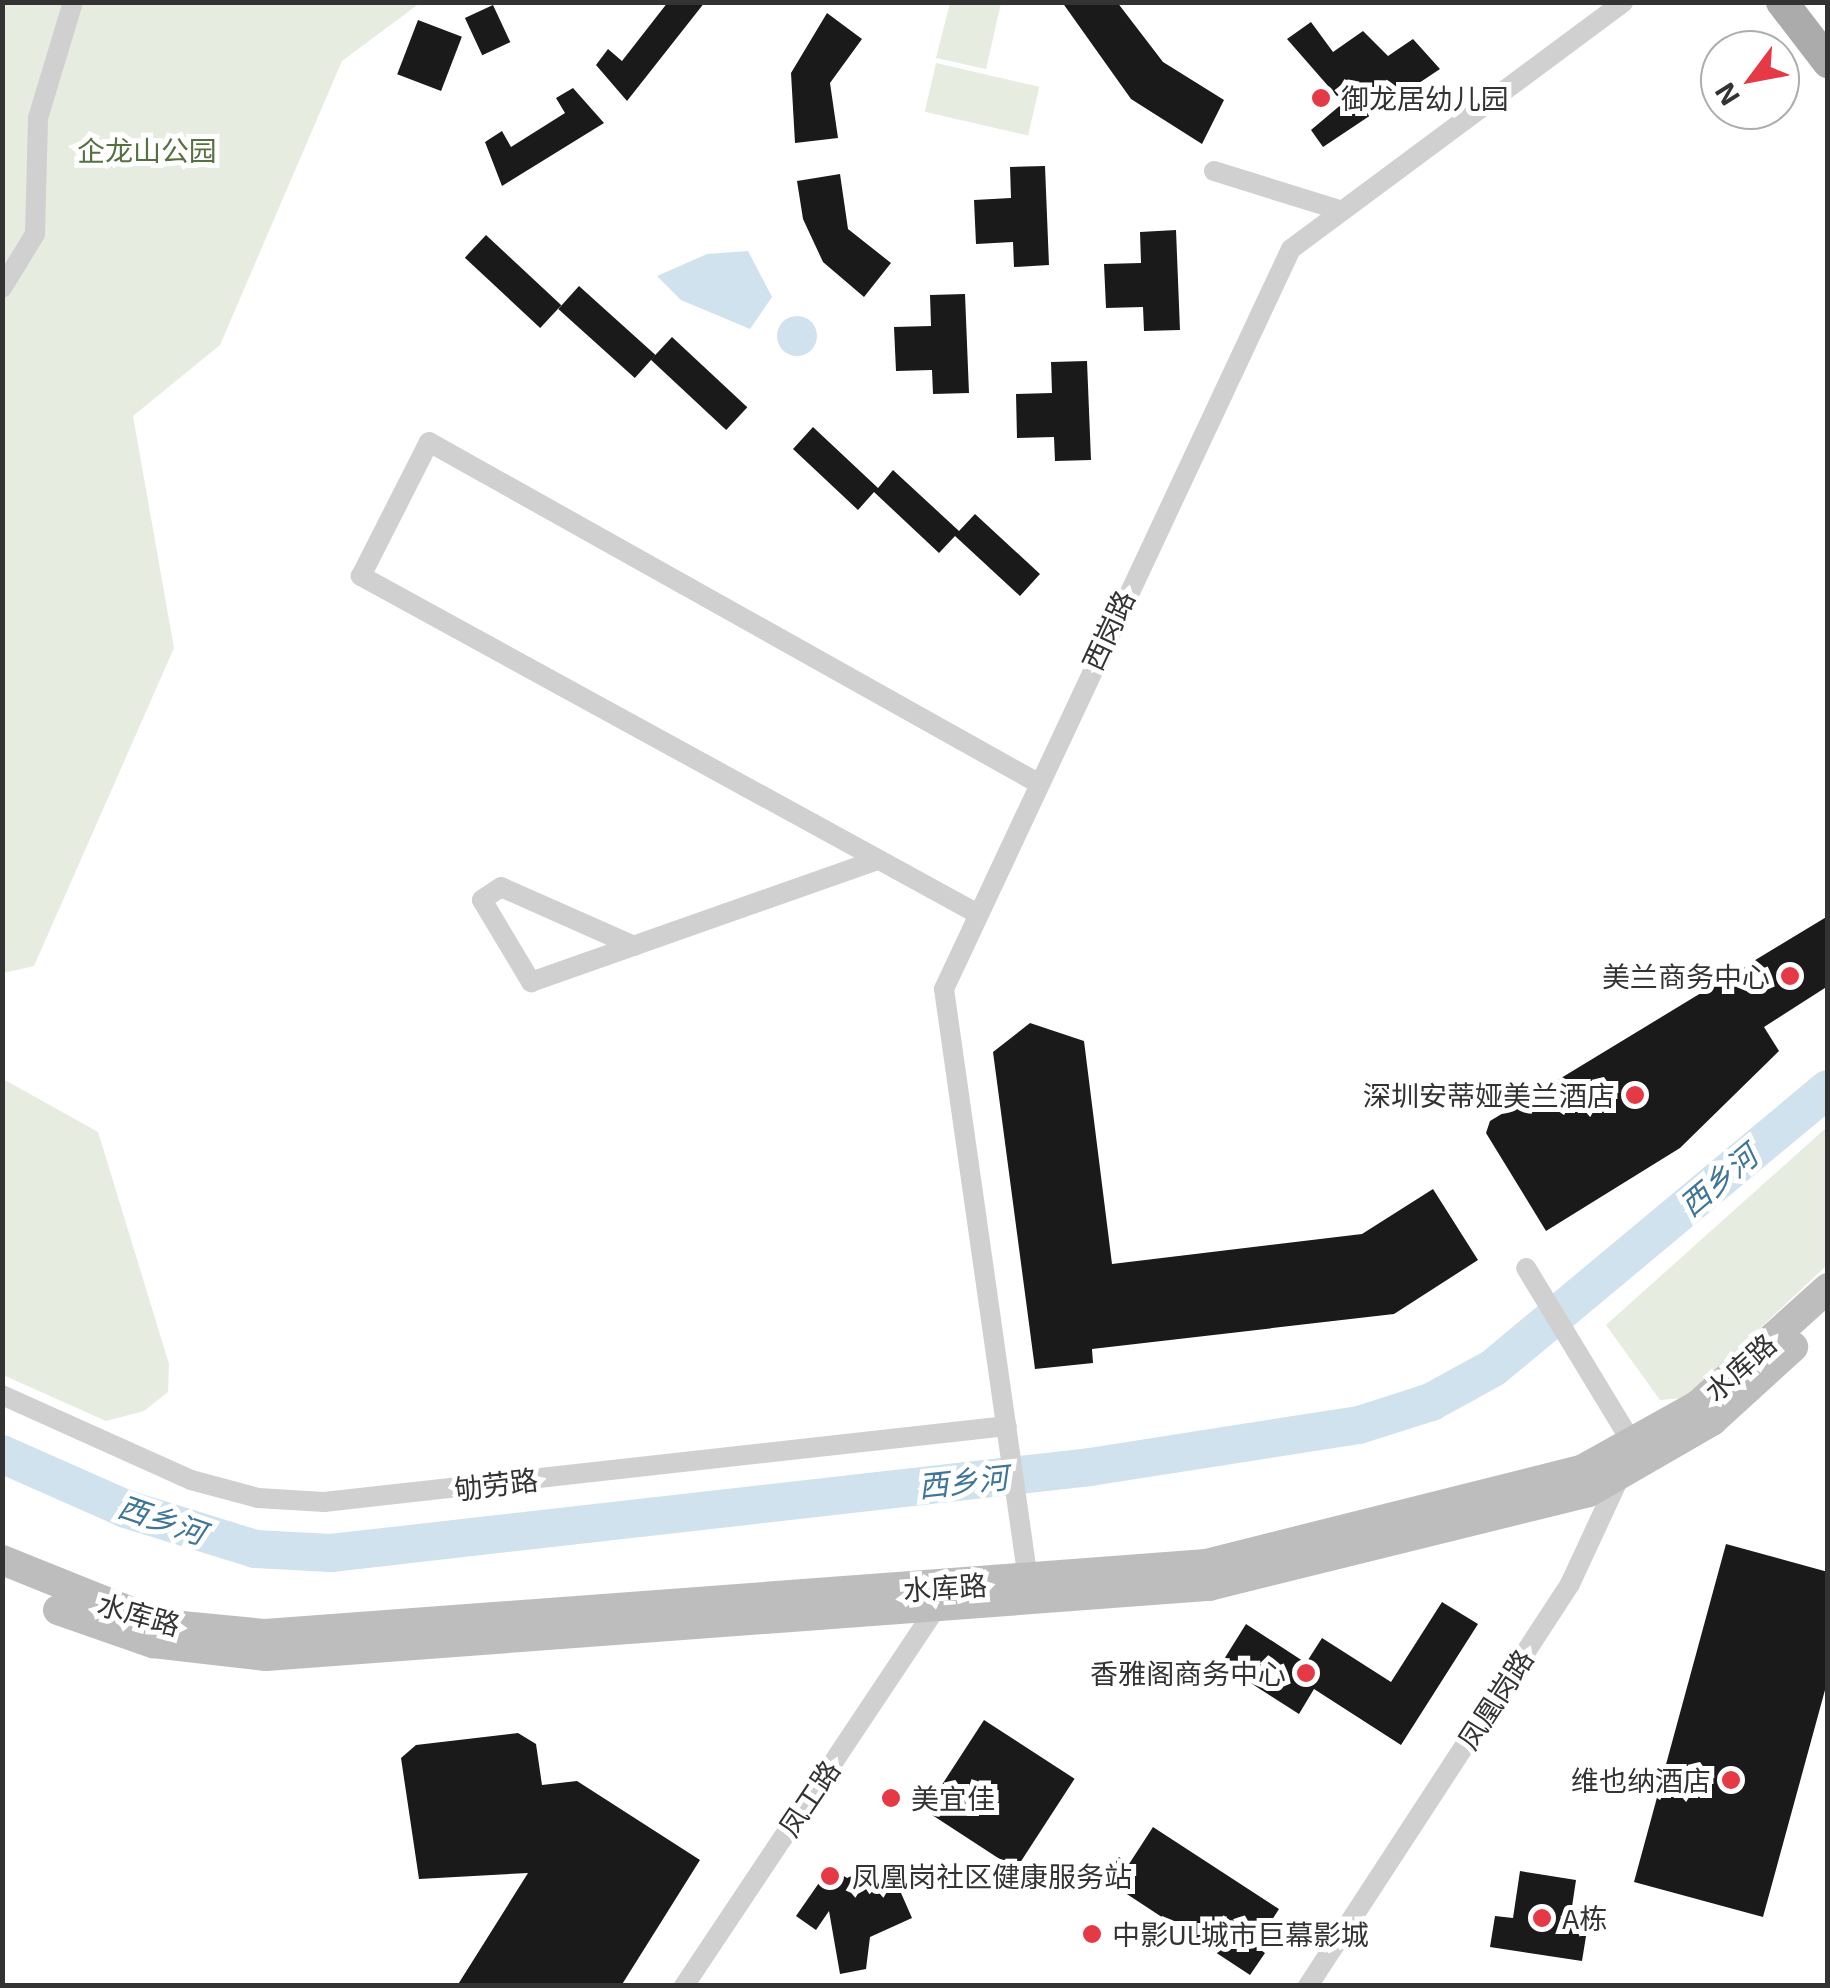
<!DOCTYPE html>
<meta charset="utf-8">
<style>
body{margin:0}
#map{position:relative;width:1830px;height:1988px;overflow:hidden;background:#fff;font-family:"Exo 2","Noto Sans SC",sans-serif}
div>[style]{position:absolute}
[style*='--x']{left:calc(var(--x)*1px);top:calc(var(--y)*1px);width:calc(var(--w)*1px);rotate:calc(var(--a)*1deg)}
.green>*{inset:0;background:#e6ecdf;transform-origin:0 0}
.water>*{inset:0;background:#cfe2ee}
.round{border-radius:50%}
.river>*{height:38px;margin:-19px;padding:0 19px;transform-origin:19px;border-radius:19px;background:#cfe2ee}
.building>*{inset:0;background:#1a1a1a;transform-origin:0 0}
.street>*{height:20px;margin:-10px;padding:0 10px;transform-origin:10px;border-radius:10px;background:#d0d0d0}
.secondary>*{height:30px;margin:-15px;padding:0 15px;transform-origin:15px;border-radius:15px;background:#bdbdbd}
.primary>*{height:32px;margin:-16px;padding:0 16px;transform-origin:16px;border-radius:16px;background:#ababab}
.dots>*{width:28px;height:28px;translate:-50% -50%;box-sizing:border-box;border:5px solid #fff;border-radius:50%}
span{translate:-50% -50%;white-space:nowrap;text-align:center;line-height:1.15;-webkit-text-stroke:10px #fff;paint-order:stroke}
.poi-label{font-size:28px;color:#333}
.left{translate:0 -50%;text-align:left}
.right{translate:-100% -50%;text-align:right}
.park-label{font-size:28px;color:#56703f}
.street-label{font-size:28px;color:#333}
.water-label{font-size:30px;color:#3f7597;font-style:italic}
.frame{position:absolute;inset:0;border:5px solid #333;pointer-events:none}
.north{position:absolute;left:1700px;top:30px;width:100px;height:100px;box-sizing:border-box;background:#fff;border:2px solid #adadad;border-radius:50%;rotate:238deg;font-size:28px;font-weight:700;line-height:40px;text-align:center;color:#333}
.north::after{content:'';display:block;margin:auto;width:35px;height:45px;background:#e63946;clip-path:polygon(50% 0,100% 100%,50% 72%,0 100%)}
</style>
<div id="map">
<div class="green">
<div style="clip-path:polygon(2px 3px,420px 3px,342px 61px,220px 345px,133px 416px,174px 648px,34px 966px,3px 973px)"></div>
<div style="clip-path:polygon(950px 3px,1001px 3px,986px 69px,936px 58px)"></div>
<div style="left:936px;top:63px;width:106px;height:50px;rotate:13deg"></div>
<div style="clip-path:polygon(3px 1079px,98px 1132px,169px 1364px,168px 1392px,144px 1411px,106px 1421px,3px 1375px)"></div>
<div style="clip-path:polygon(1827px 1127px,1827px 1265px,1686px 1398px,1660px 1400px,1606px 1325px)"></div>
</div>
<div class="water">
<div style="clip-path:polygon(748px 251px,772px 297px,750px 329px,681px 300px,657px 276px,707px 254px)"></div>
<div class="round" style="left:777px;top:316px;width:40px;height:40px"></div>
</div>
<div class="river">
<div style="--x:2;--y:1454;--w:136;--a:23.9"></div>
<div style="--x:126;--y:1509;--w:135;--a:17.2"></div>
<div style="--x:255;--y:1549;--w:76;--a:3"></div>
<div style="--x:331;--y:1553;--w:764;--a:-6.46"></div>
<div style="--x:1090;--y:1467;--w:272;--a:-8.9"></div>
<div style="--x:1359;--y:1425;--w:76;--a:-17.7"></div>
<div style="--x:1431;--y:1402;--w:71;--a:-28.7"></div>
<div style="--x:1493;--y:1368;--w:436;--a:-39.8"></div>
</div>
<div class="building">
<div style="clip-path:polygon(668px 2px,705px 2px,627px 101px,596px 65px,608px 49px,622px 61px)"></div>
<div style="clip-path:polygon(1062px 2px,1117px 2px,1163px 62px,1224px 100px,1202px 144px,1131px 99px)"></div>
<div style="left:493px;top:5px;width:41px;height:31px;rotate:65deg"></div>
<div style="clip-path:polygon(827px 13px,862px 39px,830px 83px,838px 138px,795px 143px,791px 73px)"></div>
<div style="left:418px;top:20px;width:47px;height:58px;rotate:21deg"></div>
<div style="clip-path:polygon(1311px 22px,1333px 52px,1363px 31px,1388px 56px,1413px 39px,1440px 69px,1323px 147px,1311px 130px,1343px 103px,1287px 39px)"></div>
<div style="clip-path:polygon(573px 88px,604px 123px,502px 186px,485px 142px,502px 131px,511px 147px,565px 113px,556px 98px)"></div>
<div style="clip-path:polygon(1045px 166px,1049px 265px,1014px 267px,1013px 242px,976px 244px,974px 200px,1011px 198px,1010px 167px)"></div>
<div style="clip-path:polygon(840px 174px,848px 229px,891px 263px,864px 297px,823px 262px,803px 219px,797px 181px)"></div>
<div style="clip-path:polygon(1176px 230px,1180px 330px,1144px 331px,1143px 307px,1106px 308px,1104px 264px,1141px 263px,1140px 232px)"></div>
<div style="left:486px;top:235px;width:103px;height:31px;rotate:43deg"></div>
<div style="left:579px;top:286px;width:103px;height:31px;rotate:42deg"></div>
<div style="clip-path:polygon(965px 294px,969px 393px,933px 394px,932px 370px,896px 371px,894px 327px,931px 326px,930px 295px)"></div>
<div style="left:672px;top:337px;width:103px;height:31px;rotate:43deg"></div>
<div style="clip-path:polygon(1087px 361px,1091px 460px,1055px 461px,1054px 437px,1017px 438px,1016px 394px,1052px 393px,1051px 362px)"></div>
<div style="clip-path:polygon(813px 427px,878px 488px,893px 470px,959px 531px,975px 514px,1040px 574px,1020px 596px,955px 536px,939px 553px,874px 492px,858px 510px,793px 449px)"></div>
<div style="clip-path:polygon(1828px 916px,1828px 986px,1764px 1027px,1779px 1051px,1680px 1148px,1546px 1231px,1486px 1133px,1490px 1121px)"></div>
<div style="clip-path:polygon(1030px 1023px,1084px 1041px,1112px 1264px,1362px 1234px,1433px 1189px,1478px 1260px,1394px 1314px,1092px 1349px,1093px 1363px,1035px 1369px,993px 1052px)"></div>
<div style="clip-path:polygon(1726px 1544px,1828px 1572px,1828px 1679px,1763px 1917px,1634px 1882px)"></div>
<div style="clip-path:polygon(1442px 1602px,1478px 1624px,1401px 1745px,1314px 1689px,1299px 1714px,1221px 1664px,1246px 1624px,1306px 1663px,1322px 1638px,1391px 1682px)"></div>
<div style="left:984px;top:1720px;width:108px;height:108px;rotate:33deg"></div>
<div style="clip-path:polygon(518px 1733px,536px 1744px,542px 1785px,577px 1781px,700px 1860px,621px 1986px,457px 1986px,528px 1873px,419px 1879px,401px 1758px,416px 1745px)"></div>
<div style="clip-path:polygon(1153px 1827px,1279px 1909px,1255px 1946px,1265px 1953px,1250px 1975px,1104px 1879px,1119px 1857px,1129px 1864px)"></div>
<div style="clip-path:polygon(887px 1861px,912px 1918px,870px 1937px,866px 1969px,840px 1974px,829px 1911px,816px 1930px,796px 1916px,830px 1867px,847px 1878px)"></div>
<div style="clip-path:polygon(1520px 1871px,1576px 1880px,1569px 1927px,1587px 1930px,1582px 1961px,1490px 1947px,1495px 1916px,1513px 1918px)"></div>
</div>
<div class="street">
<div style="--x:1214;--y:171;--w:128;--a:17.3"></div>
<div style="--x:2;--y:288;--w:63;--a:-58.6"></div>
<div style="--x:35;--y:234;--w:116;--a:-88.5"></div>
<div style="--x:38;--y:118;--w:121;--a:-73.2"></div>
<div style="--x:978;--y:914;--w:704;--a:-151.29"></div>
<div style="--x:361;--y:576;--w:150;--a:-63.1"></div>
<div style="--x:429;--y:442;--w:698;--a:29.25"></div>
<div style="--x:634;--y:946;--w:145;--a:-156.1"></div>
<div style="--x:501;--y:887;--w:23;--a:146"></div>
<div style="--x:482;--y:900;--w:96;--a:59.1"></div>
<div style="--x:531;--y:982;--w:368;--a:-19.4"></div>
<div style="--x:2;--y:1395;--w:207;--a:24.2"></div>
<div style="--x:191;--y:1480;--w:69;--a:15"></div>
<div style="--x:258;--y:1498;--w:66;--a:3.5"></div>
<div style="--x:324;--y:1502;--w:687;--a:-6.35"></div>
<div style="--x:1029;--y:1587;--w:604;--a:-98.09"></div>
<div style="--x:944;--y:989;--w:817;--a:-64.88"></div>
<div style="--x:1291;--y:249;--w:414;--a:-36.6"></div>
<div style="--x:684;--y:1986;--w:451;--a:-56.3"></div>
<div style="--x:1308;--y:1986;--w:480;--a:-56.9"></div>
<div style="--x:1570;--y:1584;--w:152;--a:-65.1"></div>
<div style="--x:1634;--y:1446;--w:208;--a:-121.2"></div>
</div>
<div class="secondary">
<div style="--x:2;--y:1560;--w:171;--a:21.9"></div>
<div style="--x:161;--y:1624;--w:104;--a:5.5"></div>
<div style="--x:265;--y:1634;--w:944;--a:-4.25"></div>
<div style="--x:1206;--y:1564;--w:389;--a:-14.1"></div>
<div style="--x:1583;--y:1469;--w:132;--a:-29.1"></div>
<div style="--x:1698;--y:1405;--w:175;--a:-42"></div>
<div style="--x:58;--y:1610;--w:101;--a:19.2"></div>
<div style="--x:153;--y:1643;--w:114;--a:6.6"></div>
<div style="--x:266;--y:1656;--w:946;--a:-4.25"></div>
<div style="--x:1209;--y:1586;--w:391;--a:-13.9"></div>
<div style="--x:1589;--y:1492;--w:142;--a:-30"></div>
<div style="--x:1712;--y:1421;--w:110;--a:-42.4"></div>
</div>
<div class="primary">
<div style="--x:1782;--y:2;--w:76;--a:52.5"></div>
</div>
<div class="dots">
<div style="left:1321px;top:98px;background:#e63946"></div>
<div style="left:1790px;top:976px;background:#e63946"></div>
<div style="left:1635px;top:1095px;background:#e63946"></div>
<div style="left:1306px;top:1673px;background:#e63946"></div>
<div style="left:1731px;top:1780px;background:#e63946"></div>
<div style="left:891px;top:1798px;background:#e63946"></div>
<div style="left:830px;top:1876px;background:#e63946"></div>
<div style="left:1542px;top:1918px;background:#e63946"></div>
<div style="left:1092px;top:1934px;background:#e63946"></div>
</div>
<div class="poi-label">
<span class="left" style="left:1341px;top:98px">御龙居幼儿园</span>
<span class="right" style="left:1770px;top:976px">美兰商务中心</span>
<span class="right" style="left:1615px;top:1095px">深圳安蒂娅美兰酒店</span>
<span class="right" style="left:1286px;top:1673px">香雅阁商务中心</span>
<span class="right" style="left:1711px;top:1780px">维也纳酒店</span>
<span class="left" style="left:911px;top:1798px">美宜佳</span>
<span class="left" style="left:852px;top:1876px">凤凰岗社区健康服务站</span>
<span class="left" style="left:1562px;top:1918px">A栋</span>
<span class="left" style="left:1112px;top:1934px">中影UL城市巨幕影城</span>
</div>
<div class="park-label">
<span style="left:147px;top:150px">企龙山公园</span>
</div>
<div class="street-label">
<span style="left:1108px;top:630px;rotate:-65deg">西岗路</span>
<span style="left:1740px;top:1367px;rotate:-42deg">水库路</span>
<span style="left:496px;top:1484px;rotate:-7deg">劬劳路</span>
<span style="left:945px;top:1587px;rotate:-4deg">水库路</span>
<span style="left:139px;top:1614px;rotate:16deg">水库路</span>
<span style="left:1495px;top:1699px;rotate:-57deg">凤凰岗路</span>
<span style="left:809px;top:1798px;rotate:-56deg">凤工路</span>
</div>
<div class="water-label">
<span style="left:1718px;top:1180px;rotate:-40deg">西乡河</span>
<span style="left:963px;top:1481px;rotate:-6deg">西乡河</span>
<span style="left:162px;top:1519px;rotate:19deg">西乡河</span>
</div>
<div class="frame"></div>
<div class="north">N</div>
</div>
